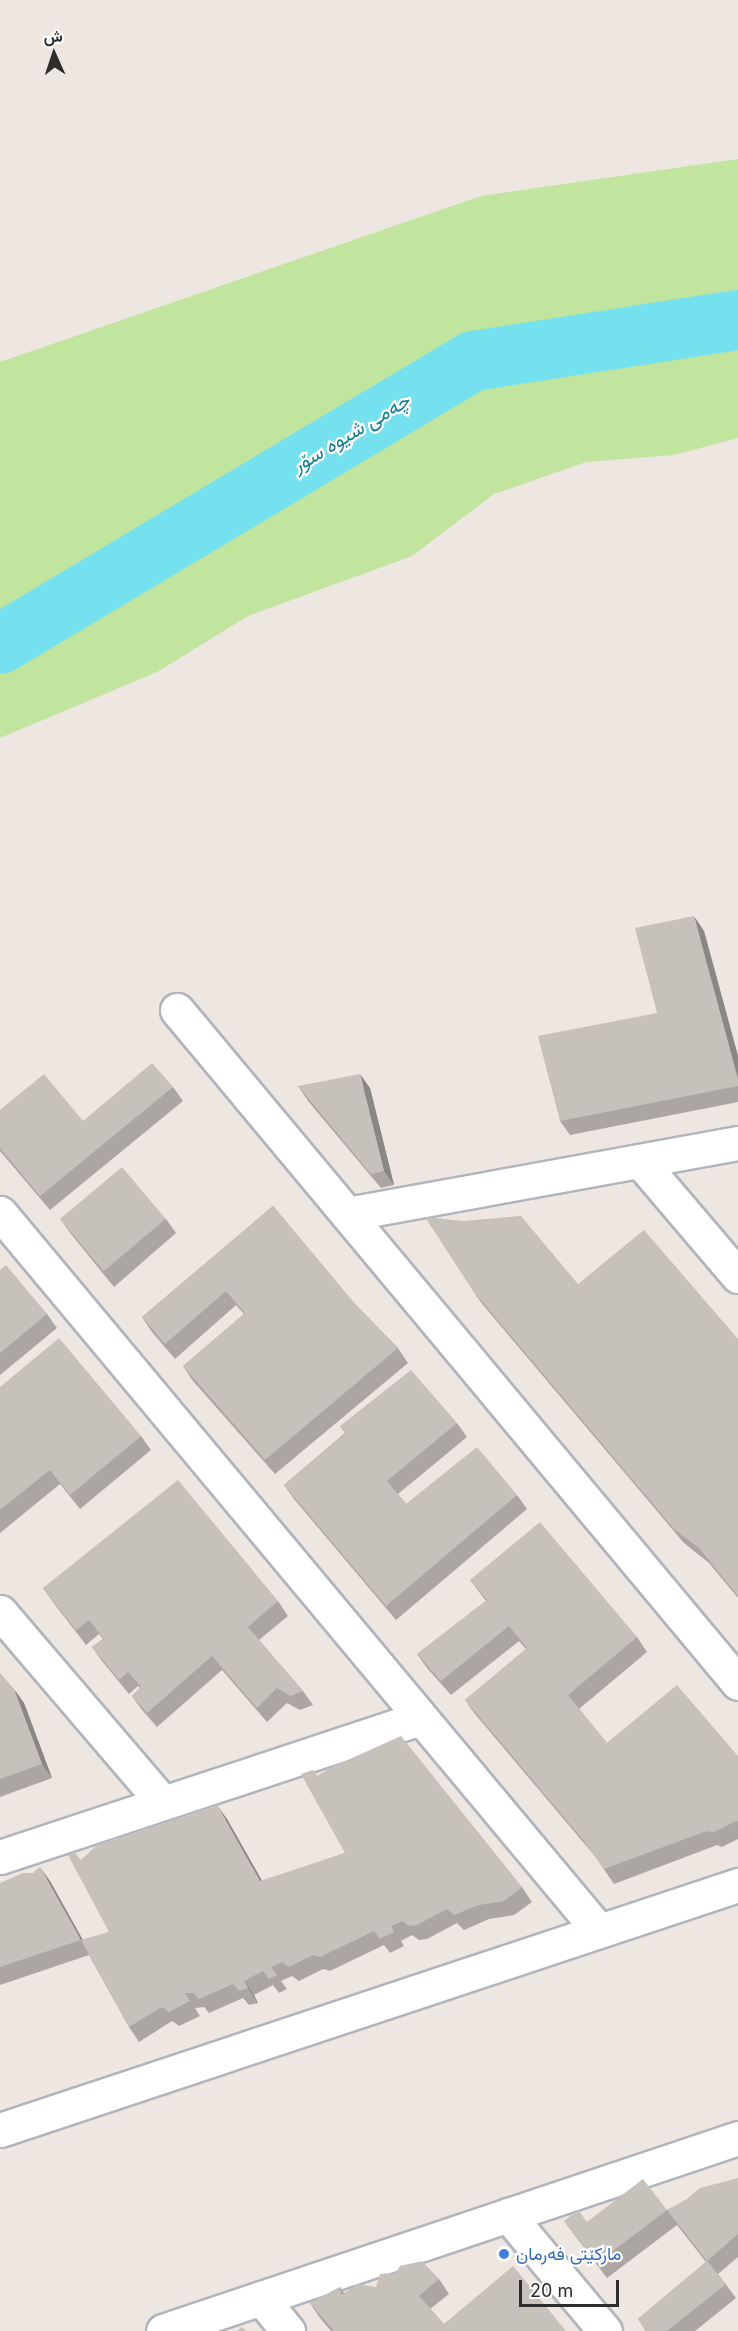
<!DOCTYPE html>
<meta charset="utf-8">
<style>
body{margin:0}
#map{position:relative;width:738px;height:2331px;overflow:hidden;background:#eee6e0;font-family:Inter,Vazirmatn,sans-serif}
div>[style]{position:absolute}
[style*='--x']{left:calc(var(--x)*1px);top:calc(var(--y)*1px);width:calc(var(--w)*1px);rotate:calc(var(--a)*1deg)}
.green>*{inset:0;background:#c1e49e}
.river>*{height:60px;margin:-30px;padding:0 30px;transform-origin:30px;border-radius:30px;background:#75e1ee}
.roads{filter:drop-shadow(2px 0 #b0b5bd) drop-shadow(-2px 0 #b0b5bd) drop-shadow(0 2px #b0b5bd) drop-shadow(0 -2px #b0b5bd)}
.minor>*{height:33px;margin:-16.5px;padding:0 16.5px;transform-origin:16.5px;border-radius:16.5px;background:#fff}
.wall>*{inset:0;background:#aba6a1}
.shaded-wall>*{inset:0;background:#8b8783}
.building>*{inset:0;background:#c7c1bb;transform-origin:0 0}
.dots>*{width:16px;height:16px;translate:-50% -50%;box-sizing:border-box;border:3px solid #fff;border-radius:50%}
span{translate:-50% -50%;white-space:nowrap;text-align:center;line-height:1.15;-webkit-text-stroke:4.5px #fff;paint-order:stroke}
.shop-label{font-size:18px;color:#366cbe}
.left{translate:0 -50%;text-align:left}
.water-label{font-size:20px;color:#0f7f98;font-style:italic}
.north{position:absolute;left:24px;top:24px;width:60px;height:60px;-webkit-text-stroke:4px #fff;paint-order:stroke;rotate:357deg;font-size:16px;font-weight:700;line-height:24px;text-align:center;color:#2d2d2d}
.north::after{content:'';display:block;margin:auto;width:21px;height:27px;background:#2d2d2d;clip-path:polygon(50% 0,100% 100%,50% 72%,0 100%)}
.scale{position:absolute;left:519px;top:2280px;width:100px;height:27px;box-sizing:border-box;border:3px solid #2d2d2d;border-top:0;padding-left:8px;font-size:18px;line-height:21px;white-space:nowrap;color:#2d2d2d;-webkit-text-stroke:4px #fff;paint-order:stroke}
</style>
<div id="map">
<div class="green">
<div style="clip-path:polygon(738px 159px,738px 438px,674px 455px,586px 462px,494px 494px,412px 556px,248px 616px,157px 672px,0 738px,0 362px,481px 196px)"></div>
</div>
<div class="river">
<div style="--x:0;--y:644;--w:551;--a:-30.89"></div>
<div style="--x:473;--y:361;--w:268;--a:-8.8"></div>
</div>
<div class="roads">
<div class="minor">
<div style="--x:177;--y:1010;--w:876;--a:50.19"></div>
<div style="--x:640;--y:1161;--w:151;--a:49.6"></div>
<div style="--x:0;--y:1213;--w:935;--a:50.16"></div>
<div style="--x:347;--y:1214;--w:397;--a:-10.3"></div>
<div style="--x:0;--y:1612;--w:251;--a:49.5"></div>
<div style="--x:0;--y:1857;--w:442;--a:-18.3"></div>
<div style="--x:0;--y:2130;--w:778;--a:-18.37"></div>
<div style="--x:508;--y:2215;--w:151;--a:50.1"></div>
<div style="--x:261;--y:2298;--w:43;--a:50.7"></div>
<div style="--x:163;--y:2331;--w:607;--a:-18.55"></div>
</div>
</div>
<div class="wall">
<div style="clip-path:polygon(704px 931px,738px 1056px,738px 1102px,570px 1135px,560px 1121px,657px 1013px)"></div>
<div style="clip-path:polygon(298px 1086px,370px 1088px,394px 1185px,381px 1188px,308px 1101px)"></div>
<div style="clip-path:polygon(173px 1087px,183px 1101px,50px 1210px,0 1151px,0 1110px,83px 1121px)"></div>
<div style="clip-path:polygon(273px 1206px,354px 1303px,398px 1348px,408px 1363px,275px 1474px,193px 1381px,183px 1366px,244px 1314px,236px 1305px,175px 1359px,152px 1332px,142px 1317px)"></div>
<div style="clip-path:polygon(166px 1219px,176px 1233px,114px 1287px,71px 1234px,61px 1220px)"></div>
<div style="clip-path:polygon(0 1270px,47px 1314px,57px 1328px,0 1375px)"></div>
<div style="clip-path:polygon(578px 1284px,738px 1339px,738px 1598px,709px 1563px,684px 1543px,483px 1305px,473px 1291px)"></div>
<div style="clip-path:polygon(0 1387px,141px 1436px,151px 1450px,80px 1509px,60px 1484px,0 1533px)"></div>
<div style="clip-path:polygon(457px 1423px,467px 1437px,398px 1494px,406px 1504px,517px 1495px,527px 1509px,396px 1620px,294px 1499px,284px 1485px,345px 1433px,340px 1426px)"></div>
<div style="clip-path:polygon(470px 1580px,637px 1637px,647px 1652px,579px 1709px,607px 1743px,738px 1756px,738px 1839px,722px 1847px,717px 1845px,614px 1884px,594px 1855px,475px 1714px,465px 1700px,526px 1649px,519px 1641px,451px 1695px,427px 1668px,417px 1654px,486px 1601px)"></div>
<div style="clip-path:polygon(43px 1588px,278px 1601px,288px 1616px,259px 1640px,303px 1691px,313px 1705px,300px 1710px,287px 1703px,267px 1722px,222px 1670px,157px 1727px,142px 1710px,132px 1696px,140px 1688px,138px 1686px,129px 1694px,102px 1661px,92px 1647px,103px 1639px,99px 1634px,86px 1645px,53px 1602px)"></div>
<div style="clip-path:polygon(0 1673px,24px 1703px,52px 1778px,0 1797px)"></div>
<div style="clip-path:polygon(317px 1776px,522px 1887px,532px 1902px,514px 1915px,489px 1919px,464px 1930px,457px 1923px,427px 1939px,419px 1940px,412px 1935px,401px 1941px,404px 1946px,390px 1953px,384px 1945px,330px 1971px,323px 1969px,299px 1981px,292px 1976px,281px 1981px,287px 1989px,279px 1993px,273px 1985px,254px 1995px,258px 2003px,249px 2005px,243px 1998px,209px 2013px,204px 2007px,195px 2008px,200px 2016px,179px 2026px,172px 2021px,139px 2042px,129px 2027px,89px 1955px,0 1985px,0 1883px,50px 1881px,83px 1940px,109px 1932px,81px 1860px,227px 1819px,262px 1881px,345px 1853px)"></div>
<div style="clip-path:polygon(738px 2178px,738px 2257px,718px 2274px,736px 2298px,695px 2331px,646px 2331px,638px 2319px,706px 2262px,677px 2225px,607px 2278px,564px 2221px,587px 2222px,667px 2210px)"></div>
<div style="clip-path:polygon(439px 2279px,449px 2294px,430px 2309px,444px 2324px,566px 2331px,331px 2331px,320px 2318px,310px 2303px,340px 2287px,344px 2293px,376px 2287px)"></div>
</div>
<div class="shaded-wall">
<div style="clip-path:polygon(694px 916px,704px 931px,738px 1056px,738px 1079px)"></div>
<div style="clip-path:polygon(360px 1074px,370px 1088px,394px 1185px,384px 1171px)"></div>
<div style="clip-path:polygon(14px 1689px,24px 1703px,52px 1778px,42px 1764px)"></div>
<div style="clip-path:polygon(217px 1805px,227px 1819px,270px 1895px,260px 1881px)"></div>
<div style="clip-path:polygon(40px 1867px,50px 1881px,91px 1955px,81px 1940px)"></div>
<div style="clip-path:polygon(244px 1981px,254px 1995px,258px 2003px,248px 1988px)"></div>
</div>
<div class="building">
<div style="clip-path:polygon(694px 916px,738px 1079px,738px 1086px,560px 1121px,538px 1036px,657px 1013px,635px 928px)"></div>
<div style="clip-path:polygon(152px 1063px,173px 1087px,40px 1196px,0 1148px,0 1110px,44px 1074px,83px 1121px)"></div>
<div style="clip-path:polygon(360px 1074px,384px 1171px,371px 1174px,298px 1086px)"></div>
<div style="left:122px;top:1167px;width:68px;height:81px;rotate:50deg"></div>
<div style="clip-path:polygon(273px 1206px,354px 1303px,398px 1348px,265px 1460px,183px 1366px,245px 1313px,226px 1291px,165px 1344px,142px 1317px)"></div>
<div style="clip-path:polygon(521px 1216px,578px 1284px,644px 1230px,738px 1339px,738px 1596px,699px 1548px,674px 1529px,473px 1291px,425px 1217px,463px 1221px)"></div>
<div style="clip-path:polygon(6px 1265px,47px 1314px,0 1353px,0 1270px)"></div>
<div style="clip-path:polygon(59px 1338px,141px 1436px,70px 1495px,50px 1470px,0 1510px,0 1387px)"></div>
<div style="clip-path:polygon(411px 1370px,457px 1423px,387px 1481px,406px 1504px,477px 1447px,517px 1495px,386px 1606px,284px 1485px,346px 1433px,340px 1426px)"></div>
<div style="clip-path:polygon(178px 1480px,278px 1601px,248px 1627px,303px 1691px,290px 1696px,277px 1688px,257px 1708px,212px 1656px,147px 1713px,132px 1696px,141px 1687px,128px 1672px,119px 1680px,92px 1647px,104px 1639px,89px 1620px,76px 1630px,43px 1588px)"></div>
<div style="clip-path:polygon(540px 1522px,637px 1637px,568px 1695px,607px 1743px,677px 1685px,738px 1756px,738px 1821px,734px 1822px,712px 1833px,707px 1831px,604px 1869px,584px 1841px,465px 1700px,527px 1648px,509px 1626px,441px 1681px,417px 1654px,487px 1600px,470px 1580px)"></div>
<div style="clip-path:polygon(0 1673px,14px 1689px,42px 1764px,0 1779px)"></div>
<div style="clip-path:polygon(401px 1736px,522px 1887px,504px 1901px,479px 1905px,454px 1915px,447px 1909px,417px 1925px,409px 1926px,402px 1921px,391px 1926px,394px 1932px,380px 1939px,374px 1931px,320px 1957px,313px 1955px,289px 1967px,282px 1962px,271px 1967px,277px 1975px,269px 1979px,263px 1971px,244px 1981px,248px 1988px,239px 1991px,233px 1984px,199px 1999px,194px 1993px,185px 1993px,190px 2001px,169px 2012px,162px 2007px,129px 2027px,81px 1940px,0 1967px,0 1883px,23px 1873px,33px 1873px,40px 1867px,81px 1940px,109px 1932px,68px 1855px,74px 1852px,81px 1860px,97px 1845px,217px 1805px,260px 1881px,345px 1853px,301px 1774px,313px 1770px,317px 1776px,332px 1767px)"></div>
<div style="clip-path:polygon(738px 2178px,738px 2234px,707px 2261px,667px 2210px,687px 2199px,700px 2188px)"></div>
<div style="clip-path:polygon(643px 2179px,667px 2210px,597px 2263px,564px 2221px,578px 2210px,587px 2222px)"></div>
<div style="clip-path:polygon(422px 2261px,439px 2279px,419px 2296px,444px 2324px,513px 2266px,566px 2331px,334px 2331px,310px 2303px,340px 2287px,341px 2295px,358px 2284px,376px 2287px,380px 2274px,396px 2273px,400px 2266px)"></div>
<div style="clip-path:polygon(707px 2261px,726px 2284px,667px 2331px,647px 2331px,638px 2319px)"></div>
<div style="clip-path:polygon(242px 2327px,246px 2331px,237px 2331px)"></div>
</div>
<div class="dots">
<div style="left:504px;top:2254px;background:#3f7fe0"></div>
</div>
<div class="shop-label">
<span class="left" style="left:516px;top:2254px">مارکێتی فەرمان</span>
</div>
<div class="water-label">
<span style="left:351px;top:433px;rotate:-31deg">چەمی شیوە سۆر</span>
</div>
<div class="north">ش</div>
<div class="scale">20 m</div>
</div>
